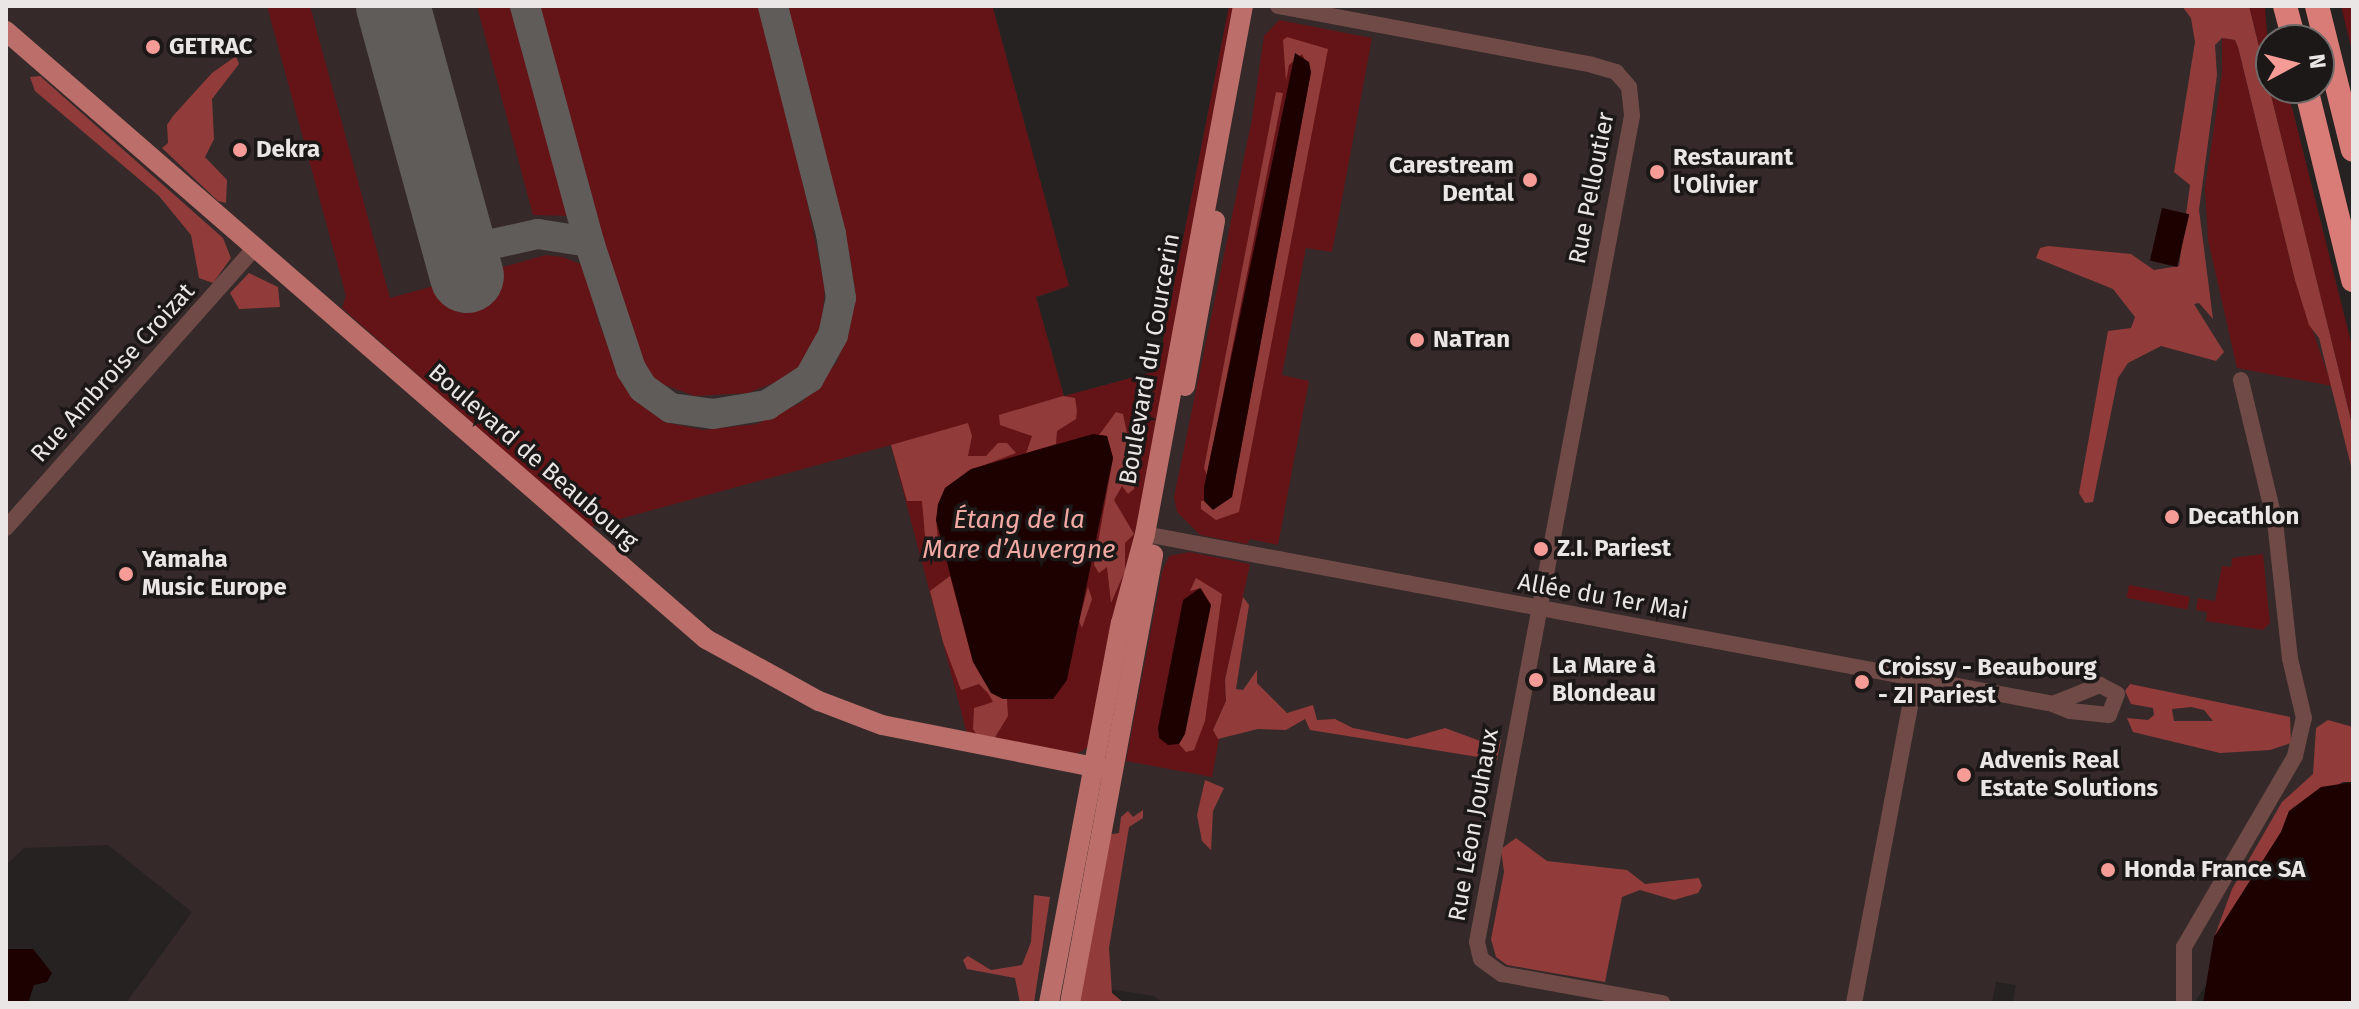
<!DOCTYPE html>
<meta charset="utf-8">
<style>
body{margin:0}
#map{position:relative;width:2359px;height:1009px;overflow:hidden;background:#262221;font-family:"Fira Sans",sans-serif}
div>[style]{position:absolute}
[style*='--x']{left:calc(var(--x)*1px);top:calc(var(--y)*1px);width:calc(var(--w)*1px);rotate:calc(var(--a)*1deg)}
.built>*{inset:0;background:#352a29}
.green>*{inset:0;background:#641417;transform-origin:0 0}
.forest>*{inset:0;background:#913c3a}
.water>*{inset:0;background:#1d0000;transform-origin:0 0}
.taxiway>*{height:30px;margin:-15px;padding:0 15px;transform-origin:15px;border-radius:15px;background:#605c5a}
.runway>*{height:74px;margin:-37px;padding:0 37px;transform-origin:37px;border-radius:37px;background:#605c5a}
.minor>*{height:16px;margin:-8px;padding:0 8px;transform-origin:8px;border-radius:8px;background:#6f4a47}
.major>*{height:20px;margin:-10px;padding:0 10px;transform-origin:10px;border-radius:10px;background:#bb6e6a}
.highway>*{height:24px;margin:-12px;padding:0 12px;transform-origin:12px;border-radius:12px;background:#d97c77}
.dots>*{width:22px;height:22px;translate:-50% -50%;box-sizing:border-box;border:4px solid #1c1818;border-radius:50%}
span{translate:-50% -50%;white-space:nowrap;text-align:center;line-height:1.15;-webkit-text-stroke:7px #1c1818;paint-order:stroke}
.poi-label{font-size:24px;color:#e9e6e5;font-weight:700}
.left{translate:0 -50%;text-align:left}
.right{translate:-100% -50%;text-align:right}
.street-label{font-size:24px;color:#e9e6e5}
.water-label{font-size:26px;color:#f2a9a4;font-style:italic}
.frame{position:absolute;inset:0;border:8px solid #e9e6e5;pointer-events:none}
.north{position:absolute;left:2255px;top:24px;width:80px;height:80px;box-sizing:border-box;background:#1c1818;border:2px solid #6e6a6a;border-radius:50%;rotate:83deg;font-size:22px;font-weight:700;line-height:32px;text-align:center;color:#e9e6e5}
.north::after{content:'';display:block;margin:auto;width:28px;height:36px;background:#f59c96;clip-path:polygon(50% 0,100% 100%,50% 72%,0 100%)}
</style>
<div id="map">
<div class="built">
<div style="clip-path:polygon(6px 6px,997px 6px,993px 8px,1069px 286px,1036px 297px,1064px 396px,1157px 371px,1229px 6px,2214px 6px,2319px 338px,2353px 467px,2353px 763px,2194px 1003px,2013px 1003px,2016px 985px,1996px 982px,1992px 1003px,1164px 1003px,1154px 996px,1044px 979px,1040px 1003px,126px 1003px,192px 912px,108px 845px,24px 848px,6px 865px)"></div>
</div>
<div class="green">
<div style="clip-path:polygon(267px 6px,310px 6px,390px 298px,546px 255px,563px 257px,583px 265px,600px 326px,629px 390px,664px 422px,703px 430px,757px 424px,802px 402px,837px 362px,851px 320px,855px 289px,850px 257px,780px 6px,997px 6px,993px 8px,1069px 286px,1036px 297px,1064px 396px,1157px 371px,1229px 6px,1234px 6px,1150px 488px,1088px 747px,1077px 754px,967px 734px,891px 445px,590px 527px,342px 308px,346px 296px)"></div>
<div style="clip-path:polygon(477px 6px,513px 6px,573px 216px,533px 215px)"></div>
<div style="clip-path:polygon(536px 6px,766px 6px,825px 288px,820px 339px,793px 375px,748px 393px,695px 396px,656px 382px,642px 365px,627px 336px)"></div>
<div style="clip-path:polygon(2249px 6px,2265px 6px,2271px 88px,2285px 88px,2293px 111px,2353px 350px,2353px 428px)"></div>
<div style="clip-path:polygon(2341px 6px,2353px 6px,2353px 55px)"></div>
<div style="clip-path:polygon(1279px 20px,1372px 38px,1332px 252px,1306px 248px,1282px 375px,1309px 381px,1278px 545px,1250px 539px,1247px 544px,1200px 535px,1177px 512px,1174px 497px,1252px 119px,1264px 36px)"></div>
<div style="clip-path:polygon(2222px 38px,2235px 40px,2238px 47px,2295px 280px,2332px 386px,2237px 368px,2208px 240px,2205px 188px,2222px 73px)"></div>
<div style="clip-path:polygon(1189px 552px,1250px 564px,1225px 680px,1226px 701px,1213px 730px,1219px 739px,1212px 777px,1126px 761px,1162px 572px,1169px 556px)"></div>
<div style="clip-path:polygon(2263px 554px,2270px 623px,2263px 630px,2206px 621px,2207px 612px,2196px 610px,2198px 598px,2215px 601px,2222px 566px,2231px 567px,2232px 558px)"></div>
<div style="left:2129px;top:585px;width:62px;height:13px;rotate:11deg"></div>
</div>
<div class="forest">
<div style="clip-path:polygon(2182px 6px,2249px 6px,2353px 428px,2353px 474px,2319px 338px,2309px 325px,2295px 280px,2238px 47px,2235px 40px,2222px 38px,2215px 45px,2217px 75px,2199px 210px,2213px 319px,2199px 303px,2194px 304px,2224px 352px,2216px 361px,2161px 346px,2128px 363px,2118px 378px,2093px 502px,2085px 503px,2079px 493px,2108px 331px,2131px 328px,2135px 317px,2113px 289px,2036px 258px,2040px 248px,2048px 246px,2131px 254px,2154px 270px,2179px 266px,2190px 185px,2174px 172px,2195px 42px,2191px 18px)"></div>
<div style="clip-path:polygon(1287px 37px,1328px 49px,1239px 512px,1216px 520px,1201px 509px,1201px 501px,1232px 497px,1311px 72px,1302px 54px,1289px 65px,1286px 81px,1283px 40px)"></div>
<div style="clip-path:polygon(236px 56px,239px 64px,212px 99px,214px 139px,205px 157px,227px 180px,226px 203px,218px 201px,162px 148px,168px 143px,167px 125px,173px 116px,212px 73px)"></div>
<div style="clip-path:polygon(40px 76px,223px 238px,231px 258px,213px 283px,199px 278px,191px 235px,159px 196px,35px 91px,30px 77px)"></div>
<div style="clip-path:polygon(1276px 92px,1283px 93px,1207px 475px,1204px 468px)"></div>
<div style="clip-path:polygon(249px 273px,278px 287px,280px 307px,239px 309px,230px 293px)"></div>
<div style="clip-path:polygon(1063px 396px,1075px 398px,1077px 411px,1076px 419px,1057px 431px,1056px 444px,1026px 453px,1032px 436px,1000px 425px,999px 415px)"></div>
<div style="clip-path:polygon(1116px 412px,1123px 414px,1127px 433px,1140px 446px,1134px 489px,1128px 494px,1122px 486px,1114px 500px,1134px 534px,1125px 543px,1125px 571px,1111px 603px,1107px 567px,1099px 573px,1094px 565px,1113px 458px,1107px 436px,1099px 435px)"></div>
<div style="clip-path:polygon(968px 423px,972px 436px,968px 456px,986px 456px,998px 443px,1007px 443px,1016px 453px,971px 470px,945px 488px,936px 520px,939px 549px,925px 536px,922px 501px,907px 501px,891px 445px)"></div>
<div style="clip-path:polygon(950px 576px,973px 662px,1007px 699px,1008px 716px,994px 739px,977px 735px,973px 729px,974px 708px,993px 702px,988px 693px,979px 684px,961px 690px,943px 642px,930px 591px)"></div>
<div style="clip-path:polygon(1196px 578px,1222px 594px,1205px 721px,1194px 750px,1186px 752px,1179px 744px,1211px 605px,1201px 588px,1190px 591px)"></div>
<div style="clip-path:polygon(1088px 587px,1092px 599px,1082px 628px,1079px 621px)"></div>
<div style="clip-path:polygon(1243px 597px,1249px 605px,1236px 689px,1243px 690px,1257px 670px,1257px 683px,1287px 713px,1313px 705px,1317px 720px,1335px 719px,1353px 728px,1407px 739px,1445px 728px,1483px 742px,1501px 740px,1497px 760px,1310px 730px,1305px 719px,1286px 730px,1258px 729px,1218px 739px,1213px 730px,1226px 701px,1225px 680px)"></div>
<div style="clip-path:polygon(evenodd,2130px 684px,2290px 717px,2291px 743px,2270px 750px,2220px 753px,2133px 732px,2127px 718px,2148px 720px,2154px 715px,2153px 708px,2131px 704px,2125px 691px,2130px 684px,2191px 707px,2204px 710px,2213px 721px,2174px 721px,2172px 709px,2191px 707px)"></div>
<div style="clip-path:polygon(2328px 720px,2353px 727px,2353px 782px,2343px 782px,2289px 811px,2281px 832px,2213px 941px,2232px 889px,2282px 802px,2313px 774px,2316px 728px)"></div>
<div style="clip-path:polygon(1205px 780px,1224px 788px,1213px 811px,1211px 850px,1202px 841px,1197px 815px)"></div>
<div style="clip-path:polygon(1143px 810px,1143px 818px,1129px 827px,1109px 948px,1112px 993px,1124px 1003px,1078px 1003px,1107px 835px,1119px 833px,1121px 817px,1128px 811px,1133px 817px)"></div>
<div style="clip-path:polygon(1516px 838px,1547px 861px,1627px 870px,1645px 884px,1699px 878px,1702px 886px,1698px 893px,1674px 900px,1640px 890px,1622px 897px,1605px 982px,1507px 965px,1496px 957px,1491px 939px,1504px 872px,1501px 849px)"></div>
<div style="clip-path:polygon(1034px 895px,1050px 897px,1034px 1003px,1020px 1003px,1015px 978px,967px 969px,963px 960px,968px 956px,991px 970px,1022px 965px,1031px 942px)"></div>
</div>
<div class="water">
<div style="clip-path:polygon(1295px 53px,1309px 62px,1311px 72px,1232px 497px,1213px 510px,1204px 501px,1204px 487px)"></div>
<div style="left:2162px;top:208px;width:28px;height:54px;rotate:13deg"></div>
<div style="clip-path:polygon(1093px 434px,1107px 436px,1113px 458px,1067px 680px,1053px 699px,1003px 699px,991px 693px,973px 662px,936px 520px,938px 504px,945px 488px,971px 469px)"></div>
<div style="clip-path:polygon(1200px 588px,1211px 605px,1185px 734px,1179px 744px,1168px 745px,1159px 738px,1158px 728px,1183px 600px)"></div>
<div style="clip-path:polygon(2353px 782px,2353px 1003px,2203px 1003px,2214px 937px,2281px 832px,2289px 811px,2321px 787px)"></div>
<div style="clip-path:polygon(6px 949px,33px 949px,52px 973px,47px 982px,34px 985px,28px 1003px,6px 1003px)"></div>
</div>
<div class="taxiway">
<div style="--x:525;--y:6;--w:245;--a:74.8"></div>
<div style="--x:589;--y:242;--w:134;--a:71.7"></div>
<div style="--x:631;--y:369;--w:22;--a:58"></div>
<div style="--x:643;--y:388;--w:34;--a:36"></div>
<div style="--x:671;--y:408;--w:42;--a:8.1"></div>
<div style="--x:713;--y:414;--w:55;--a:-9.5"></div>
<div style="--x:767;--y:405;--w:50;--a:-32.7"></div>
<div style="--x:809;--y:378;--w:49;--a:-60.8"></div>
<div style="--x:833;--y:335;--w:38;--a:-78"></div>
<div style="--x:841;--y:298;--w:65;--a:-98.9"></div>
<div style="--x:831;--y:234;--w:235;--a:-104.3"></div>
<div style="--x:460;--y:251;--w:80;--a:-12.3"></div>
<div style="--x:538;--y:234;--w:52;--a:8.9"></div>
</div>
<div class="runway">
<div style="--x:393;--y:6;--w:280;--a:74.7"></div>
</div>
<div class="minor">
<div style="--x:1278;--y:6;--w:319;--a:10.6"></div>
<div style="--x:1592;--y:65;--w:25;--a:16"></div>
<div style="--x:1616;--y:72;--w:20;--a:49"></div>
<div style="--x:1629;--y:87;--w:29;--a:84"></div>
<div style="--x:1632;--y:116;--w:840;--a:100.63"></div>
<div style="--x:1477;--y:942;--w:17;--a:77"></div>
<div style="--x:1481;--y:959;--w:26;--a:36"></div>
<div style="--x:1502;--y:974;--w:163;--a:10.3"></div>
<div style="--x:6;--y:528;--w:375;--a:-48.4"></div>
<div style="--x:1145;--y:534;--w:924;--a:10.6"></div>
<div style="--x:2100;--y:685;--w:19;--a:28"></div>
<div style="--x:2117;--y:694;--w:22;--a:111"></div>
<div style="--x:2109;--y:715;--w:39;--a:-174"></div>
<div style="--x:2070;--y:711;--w:18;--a:-158"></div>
<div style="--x:2053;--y:704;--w:51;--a:-22"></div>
<div style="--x:1854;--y:1003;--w:329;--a:-79.3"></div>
<div style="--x:2184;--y:1003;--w:56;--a:-90"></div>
<div style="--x:2184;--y:947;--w:221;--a:-59.8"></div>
<div style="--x:2295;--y:756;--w:39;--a:-77"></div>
<div style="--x:2304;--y:718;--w:61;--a:-103.3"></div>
<div style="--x:2290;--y:659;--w:138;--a:-96.2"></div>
<div style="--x:2275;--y:522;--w:146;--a:-103.5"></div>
</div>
<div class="major">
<div style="--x:6;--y:31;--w:927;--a:40.98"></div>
<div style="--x:706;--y:639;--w:129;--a:28.8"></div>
<div style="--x:819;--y:701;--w:67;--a:20.9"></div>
<div style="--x:882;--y:725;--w:231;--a:11.2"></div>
<div style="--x:1185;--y:386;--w:168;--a:-79.7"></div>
<div style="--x:1049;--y:1003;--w:387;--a:-79.3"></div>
<div style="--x:1121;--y:623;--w:92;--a:-74.9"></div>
<div style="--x:1145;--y:534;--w:537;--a:-79.49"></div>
<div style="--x:1070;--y:1003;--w:456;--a:-79.5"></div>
</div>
<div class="highway">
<div style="--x:2285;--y:6;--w:35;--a:75"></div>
<div style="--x:2317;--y:6;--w:148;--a:76"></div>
<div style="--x:2306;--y:88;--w:198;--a:76.2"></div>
</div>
<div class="dots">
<div style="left:153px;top:47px;background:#f59c96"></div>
<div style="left:240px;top:150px;background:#f59c96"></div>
<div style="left:1657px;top:172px;background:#f59c96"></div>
<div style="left:1530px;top:180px;background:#f59c96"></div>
<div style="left:1417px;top:340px;background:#f59c96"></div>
<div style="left:2172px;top:517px;background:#f59c96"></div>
<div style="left:1541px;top:549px;background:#f59c96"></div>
<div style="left:126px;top:574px;background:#f59c96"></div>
<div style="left:1536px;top:680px;background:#f59c96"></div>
<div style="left:1862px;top:682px;background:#f59c96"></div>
<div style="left:1964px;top:775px;background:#f59c96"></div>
<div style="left:2108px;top:870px;background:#f59c96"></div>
</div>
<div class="poi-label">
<span class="left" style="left:169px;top:47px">GETRAC</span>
<span class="left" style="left:256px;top:150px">Dekra</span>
<span class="left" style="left:1673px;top:172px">Restaurant<br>l'Olivier</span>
<span class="right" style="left:1514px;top:180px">Carestream<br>Dental</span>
<span class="left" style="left:1433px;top:340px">NaTran</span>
<span class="left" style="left:2188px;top:517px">Decathlon</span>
<span class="left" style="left:1557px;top:549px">Z.I. Pariest</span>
<span class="left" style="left:142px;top:574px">Yamaha<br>Music Europe</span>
<span class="left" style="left:1552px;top:680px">La Mare à<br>Blondeau</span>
<span class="left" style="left:1878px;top:682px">Croissy - Beaubourg<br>- ZI Pariest</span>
<span class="left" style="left:1980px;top:775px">Advenis Real<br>Estate Solutions</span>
<span class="left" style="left:2124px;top:870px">Honda France SA</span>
</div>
<div class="street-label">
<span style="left:1592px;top:188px;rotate:-79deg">Rue Pelloutier</span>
<span style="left:1150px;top:359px;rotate:-80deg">Boulevard du Courcerin</span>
<span style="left:113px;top:373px;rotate:-48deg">Rue Ambroise Croizat</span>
<span style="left:533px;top:457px;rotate:41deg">Boulevard de Beaubourg</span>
<span style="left:1603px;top:597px;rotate:10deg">Allée du 1er Mai</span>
<span style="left:1474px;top:825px;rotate:-80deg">Rue Léon Jouhaux</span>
</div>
<div class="water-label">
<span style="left:1019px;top:535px">Étang de la<br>Mare d’Auvergne</span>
</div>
<div class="frame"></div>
<div class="north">N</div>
</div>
